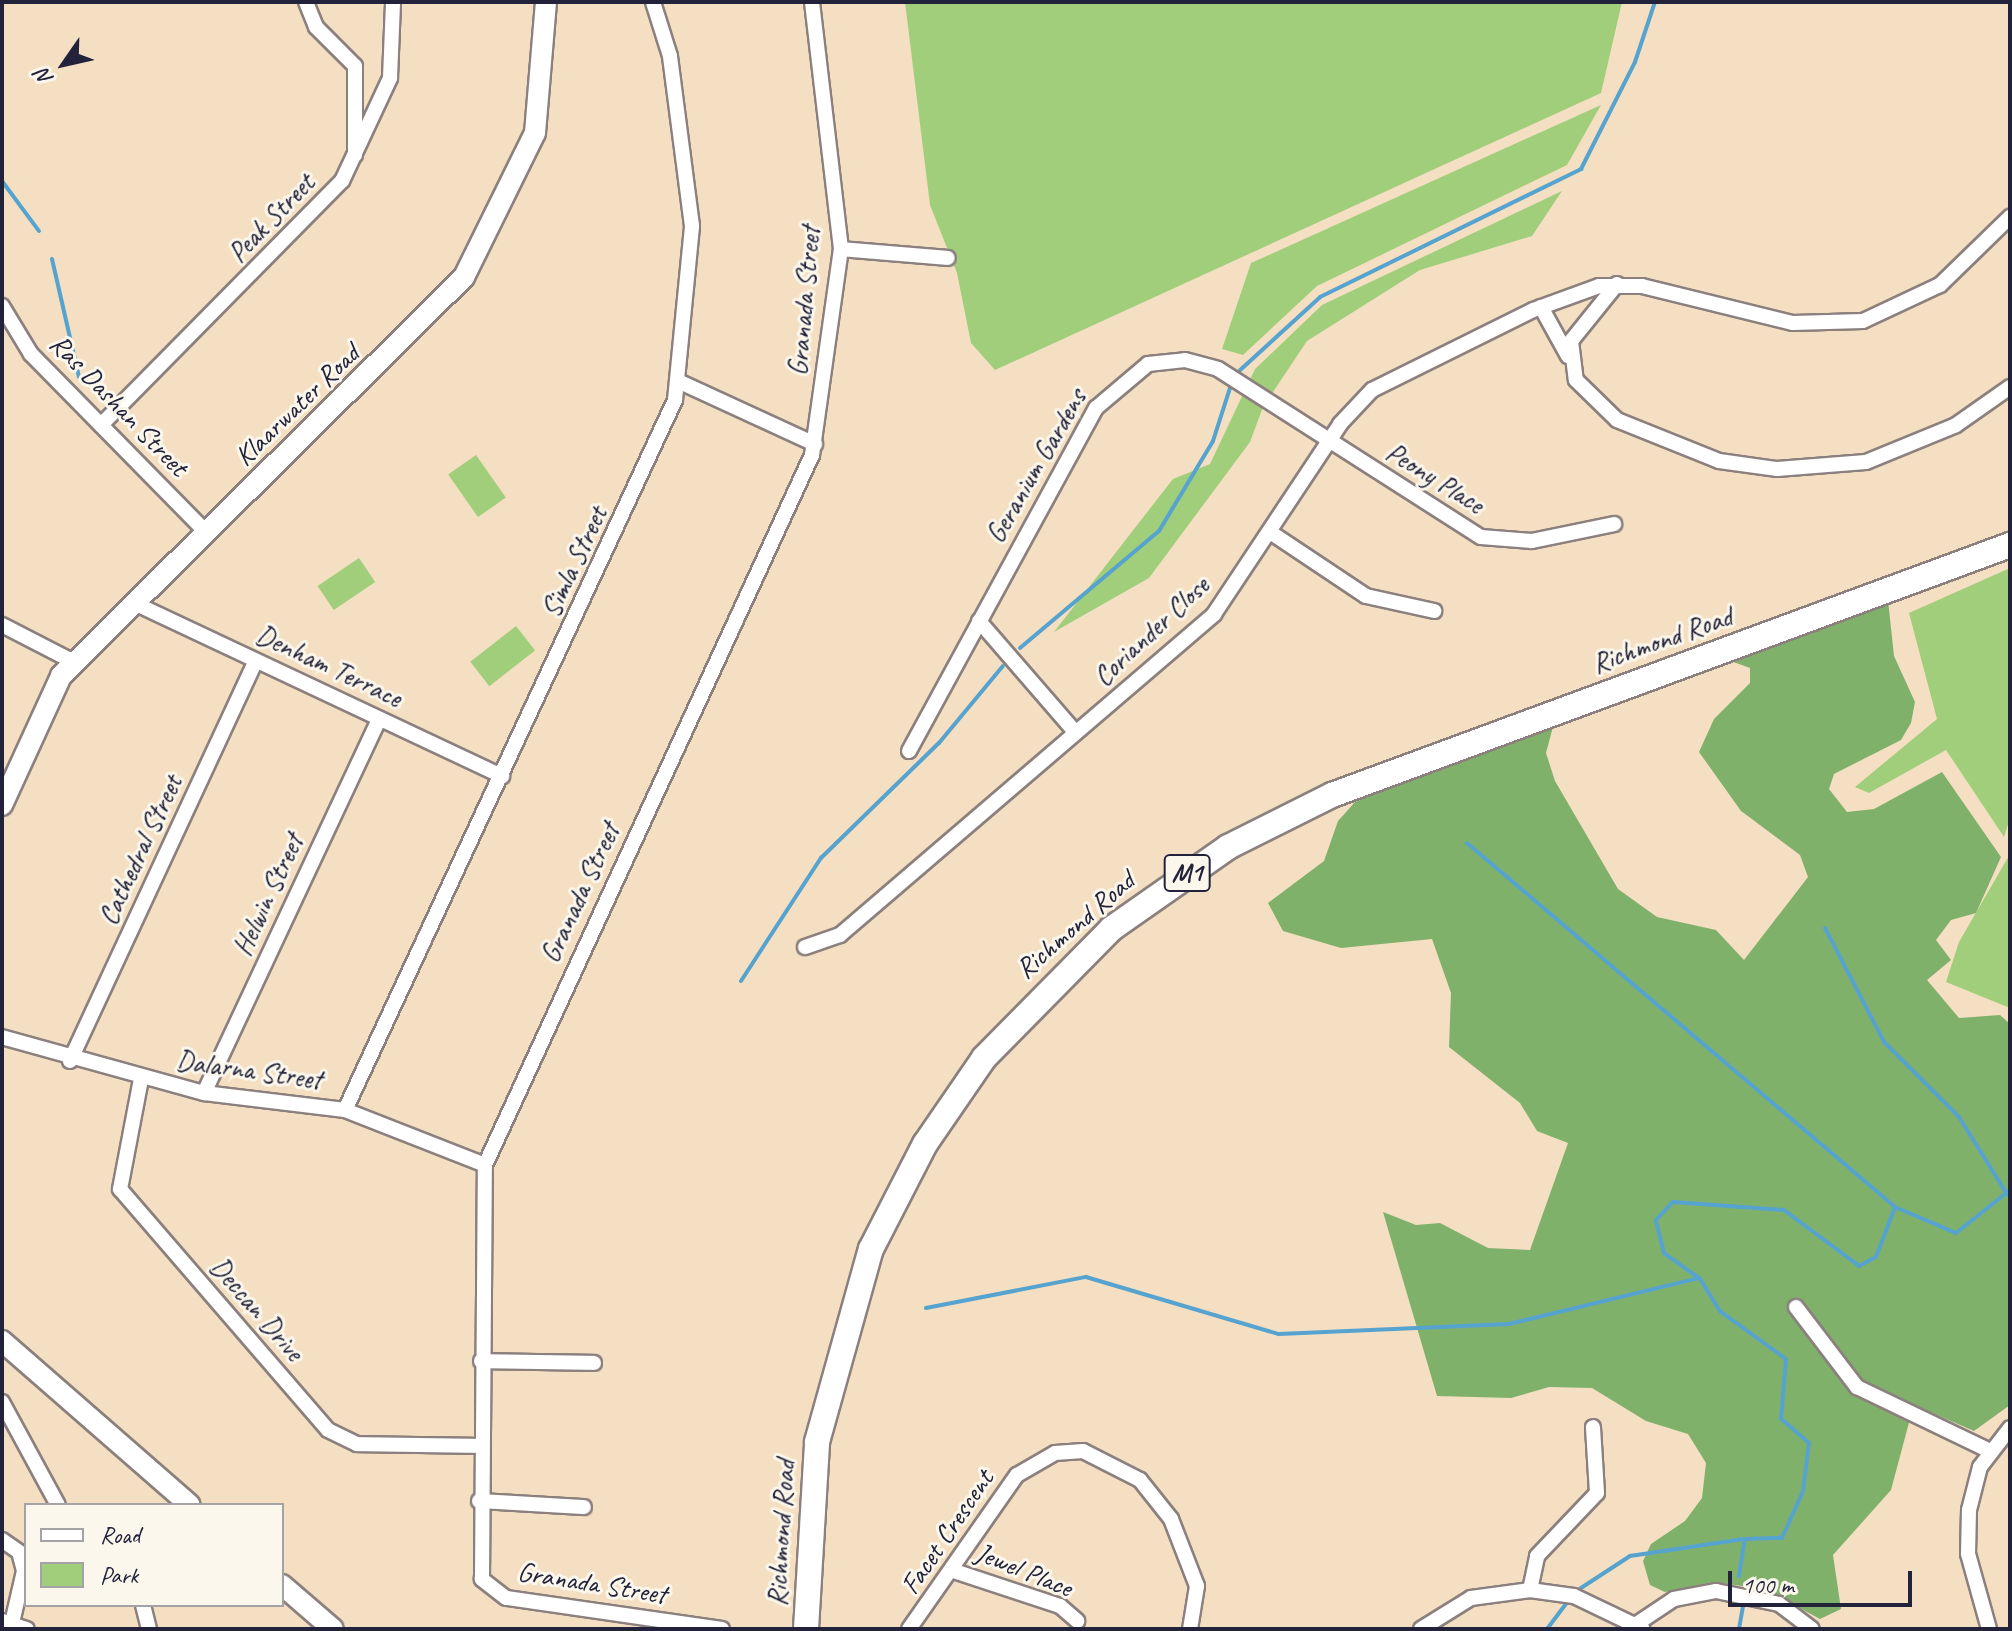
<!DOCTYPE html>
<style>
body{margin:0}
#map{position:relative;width:2012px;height:1631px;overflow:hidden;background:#f4dfc2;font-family:Caveat,sans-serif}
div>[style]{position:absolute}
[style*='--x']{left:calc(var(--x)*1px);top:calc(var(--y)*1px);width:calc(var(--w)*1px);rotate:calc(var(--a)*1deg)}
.green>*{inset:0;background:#a1ce7b;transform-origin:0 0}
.forest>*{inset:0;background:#80b16b}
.stream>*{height:4px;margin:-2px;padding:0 2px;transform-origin:2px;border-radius:2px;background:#56a3cf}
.roads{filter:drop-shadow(2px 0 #8b807e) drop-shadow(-2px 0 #8b807e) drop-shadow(0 2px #8b807e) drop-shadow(0 -2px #8b807e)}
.street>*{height:14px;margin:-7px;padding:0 7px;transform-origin:7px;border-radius:7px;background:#fff}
.secondary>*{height:20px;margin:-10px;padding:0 10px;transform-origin:10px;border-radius:10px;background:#fff}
.highway>*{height:24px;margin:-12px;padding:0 12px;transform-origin:12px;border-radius:12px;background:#fff}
span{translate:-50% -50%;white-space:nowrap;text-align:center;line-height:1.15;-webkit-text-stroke:6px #fbf7ec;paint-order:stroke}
.shield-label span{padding:2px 6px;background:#fbf7ec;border:2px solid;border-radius:6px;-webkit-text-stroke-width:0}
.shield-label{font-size:26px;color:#22223b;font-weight:700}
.street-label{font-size:28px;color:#22223b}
.frame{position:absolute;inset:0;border:4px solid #22223b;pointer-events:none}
.legend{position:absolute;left:24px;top:1503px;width:260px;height:104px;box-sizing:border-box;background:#fbf7ec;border:2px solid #a4a2a5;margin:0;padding:10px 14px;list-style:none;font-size:24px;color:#22223b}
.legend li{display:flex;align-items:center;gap:16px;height:40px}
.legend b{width:40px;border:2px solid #a4a2a5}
.north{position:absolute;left:24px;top:24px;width:80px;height:80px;-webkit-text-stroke:6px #fbf7ec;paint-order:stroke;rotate:236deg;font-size:22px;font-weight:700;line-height:32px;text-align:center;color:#22223b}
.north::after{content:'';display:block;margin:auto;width:28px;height:36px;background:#22223b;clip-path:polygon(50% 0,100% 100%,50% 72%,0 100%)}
.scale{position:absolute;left:1728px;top:1571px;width:184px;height:36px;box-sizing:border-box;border:4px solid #22223b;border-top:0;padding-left:10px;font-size:24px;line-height:28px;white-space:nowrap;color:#22223b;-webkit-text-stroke:6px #fbf7ec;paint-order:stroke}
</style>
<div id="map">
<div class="green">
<div style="clip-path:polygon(905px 2px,1622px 2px,1601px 93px,995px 370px,971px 343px,957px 273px,930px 205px)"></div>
<div style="clip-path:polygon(1601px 105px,1567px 165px,1317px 286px,1243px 355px,1222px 349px,1251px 263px)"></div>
<div style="clip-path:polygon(1562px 191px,1532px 236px,1420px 270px,1307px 341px,1263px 407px,1250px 442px,1149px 578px,1054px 632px,1173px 479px,1210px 464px,1255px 369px,1322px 305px)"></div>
<div style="left:476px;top:455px;width:52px;height:34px;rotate:55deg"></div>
<div style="left:359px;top:558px;width:29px;height:50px;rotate:56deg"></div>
<div style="clip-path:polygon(2010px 568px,2010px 818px,2004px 837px,1946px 750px,1869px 793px,1855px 787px,1937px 719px,1909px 613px)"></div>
<div style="left:516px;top:626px;width:31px;height:58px;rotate:52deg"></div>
<div style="clip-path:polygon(2010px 854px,2010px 1008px,1946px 982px,1959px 942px)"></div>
</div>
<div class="forest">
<div style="clip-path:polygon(1888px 600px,1894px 656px,1915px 702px,1911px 723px,1901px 740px,1834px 774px,1829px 789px,1847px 812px,1874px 809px,1942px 772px,2001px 857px,1976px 913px,1951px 920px,1936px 940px,1951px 960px,1927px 980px,1959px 1018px,2000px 1015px,2010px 1024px,2010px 1405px,1974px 1431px,1928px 1411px,1911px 1415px,1891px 1490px,1833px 1555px,1841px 1609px,1820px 1619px,1764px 1589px,1713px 1582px,1665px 1592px,1650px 1585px,1643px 1561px,1651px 1544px,1685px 1521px,1702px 1498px,1706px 1463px,1688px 1434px,1646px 1421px,1592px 1388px,1549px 1387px,1511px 1398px,1437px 1396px,1383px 1212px,1416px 1225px,1440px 1223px,1488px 1248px,1530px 1250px,1568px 1143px,1537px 1131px,1520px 1103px,1449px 1047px,1451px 993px,1432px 939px,1341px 948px,1283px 931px,1268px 903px,1324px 861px,1338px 821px,1355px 802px,1554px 723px,1546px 753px,1555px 781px,1618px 889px,1657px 917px,1716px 930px,1744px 960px,1808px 877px,1800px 855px,1741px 811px,1699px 752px,1714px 719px,1750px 683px,1750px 668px,1725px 659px)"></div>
</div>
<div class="stream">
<div style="--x:2;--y:130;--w:34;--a:90"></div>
<div style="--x:2;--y:181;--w:62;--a:53.5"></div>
<div style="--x:52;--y:259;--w:121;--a:77.1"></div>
<div style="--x:1238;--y:372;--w:111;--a:-42.4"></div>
<div style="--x:1320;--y:297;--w:291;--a:-26.1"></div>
<div style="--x:1581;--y:169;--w:120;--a:-63.2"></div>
<div style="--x:1635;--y:62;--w:63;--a:-71.6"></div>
<div style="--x:1020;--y:648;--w:182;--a:-40.1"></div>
<div style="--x:1159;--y:531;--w:105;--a:-59"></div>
<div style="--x:1213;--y:441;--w:56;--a:-72.2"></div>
<div style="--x:1467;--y:843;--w:562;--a:40.38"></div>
<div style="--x:1825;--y:928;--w:128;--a:62.6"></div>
<div style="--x:1884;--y:1042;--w:106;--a:45"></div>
<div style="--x:1959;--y:1117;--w:91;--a:58.1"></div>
<div style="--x:741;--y:981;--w:147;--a:-57"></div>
<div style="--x:821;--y:858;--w:165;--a:-44.3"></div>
<div style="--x:939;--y:743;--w:100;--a:-50.3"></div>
<div style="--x:926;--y:1308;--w:163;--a:-11"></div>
<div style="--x:1086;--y:1277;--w:201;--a:16.5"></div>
<div style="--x:1279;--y:1334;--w:230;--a:-2.5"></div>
<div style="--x:1509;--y:1324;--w:195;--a:-13.6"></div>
<div style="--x:1739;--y:1576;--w:37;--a:-81"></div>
<div style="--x:1745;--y:1539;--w:37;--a:-2"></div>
<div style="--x:1782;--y:1538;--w:51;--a:-65.9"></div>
<div style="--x:1803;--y:1491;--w:48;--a:-82.9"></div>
<div style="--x:1809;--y:1443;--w:37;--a:-139"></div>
<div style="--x:1781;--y:1419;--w:60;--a:-85.2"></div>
<div style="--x:1786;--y:1359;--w:82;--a:-144"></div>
<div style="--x:1720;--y:1311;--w:39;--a:-122"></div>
<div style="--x:1699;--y:1278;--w:43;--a:-144.5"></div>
<div style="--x:1664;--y:1253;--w:34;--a:-104"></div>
<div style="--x:1656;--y:1220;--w:25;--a:-47"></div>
<div style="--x:1673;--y:1202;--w:111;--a:4.1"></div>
<div style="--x:1784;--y:1210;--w:94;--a:36.7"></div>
<div style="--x:1859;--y:1266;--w:19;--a:-28"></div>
<div style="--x:1876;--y:1257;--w:53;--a:-69.2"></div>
<div style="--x:1895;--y:1207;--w:66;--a:23.1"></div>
<div style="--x:1956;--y:1233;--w:69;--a:-38.5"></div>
<div style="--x:1581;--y:1588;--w:59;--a:-33.1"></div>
<div style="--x:1630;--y:1556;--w:115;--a:-8.5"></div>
<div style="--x:1547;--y:1629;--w:36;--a:-53"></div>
<div style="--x:1739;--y:1629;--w:28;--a:-80"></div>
</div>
<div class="roads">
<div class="street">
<div style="--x:306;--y:2;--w:27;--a:68"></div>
<div style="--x:316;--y:27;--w:55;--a:45"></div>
<div style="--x:355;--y:66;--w:89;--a:90"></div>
<div style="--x:841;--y:249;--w:107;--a:4.8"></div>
<div style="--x:1617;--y:284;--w:73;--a:128.9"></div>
<div style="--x:1571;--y:341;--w:39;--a:83"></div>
<div style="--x:1576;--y:380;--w:57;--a:44.3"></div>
<div style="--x:1617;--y:420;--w:110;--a:21.9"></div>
<div style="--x:1719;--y:461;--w:59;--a:7.9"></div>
<div style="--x:1777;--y:469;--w:89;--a:-4.5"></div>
<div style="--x:1866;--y:462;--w:97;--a:-22.3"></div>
<div style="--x:1956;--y:425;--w:66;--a:-35.1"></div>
<div style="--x:2;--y:306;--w:56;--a:58.9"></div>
<div style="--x:31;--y:354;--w:251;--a:45.5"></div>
<div style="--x:1541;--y:307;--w:56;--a:61.1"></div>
<div style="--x:678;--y:381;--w:151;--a:24.7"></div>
<div style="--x:101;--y:425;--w:343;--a:-45.4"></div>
<div style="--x:342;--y:181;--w:114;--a:-65"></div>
<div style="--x:390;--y:78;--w:76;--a:-87.7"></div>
<div style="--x:1270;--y:532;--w:115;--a:33.7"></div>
<div style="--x:1366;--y:596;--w:70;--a:12.4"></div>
<div style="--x:134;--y:603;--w:407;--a:25.2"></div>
<div style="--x:979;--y:621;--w:147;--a:49.1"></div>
<div style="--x:2;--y:625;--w:81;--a:27.2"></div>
<div style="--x:909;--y:751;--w:391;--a:-61.4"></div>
<div style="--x:1096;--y:408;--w:68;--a:-40.2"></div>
<div style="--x:1148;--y:364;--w:37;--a:-6"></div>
<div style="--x:1185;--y:360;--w:34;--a:15"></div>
<div style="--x:1218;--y:369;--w:312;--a:32.6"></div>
<div style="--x:1481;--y:537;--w:51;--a:4.5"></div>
<div style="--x:1532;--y:541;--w:84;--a:-11.7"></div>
<div style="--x:805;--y:947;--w:37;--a:-19"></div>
<div style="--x:840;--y:935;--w:493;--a:-40.6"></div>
<div style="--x:1214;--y:614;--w:228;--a:-56.4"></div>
<div style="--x:1340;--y:424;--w:47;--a:-46.7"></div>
<div style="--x:1372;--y:390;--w:180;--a:-26.4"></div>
<div style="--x:1533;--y:310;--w:70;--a:-20"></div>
<div style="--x:1599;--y:286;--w:43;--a:0"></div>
<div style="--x:1642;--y:286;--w:155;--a:13.8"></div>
<div style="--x:1793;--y:323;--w:70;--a:-1.6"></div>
<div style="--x:1863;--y:321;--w:85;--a:-25.1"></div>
<div style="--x:1940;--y:285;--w:98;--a:-44.2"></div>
<div style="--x:2;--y:1037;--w:210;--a:15.5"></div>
<div style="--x:204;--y:1093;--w:142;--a:6.9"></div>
<div style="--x:345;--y:1110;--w:150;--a:21.4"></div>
<div style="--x:70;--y:1061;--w:441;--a:-65.1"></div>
<div style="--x:141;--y:1079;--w:112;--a:100.8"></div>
<div style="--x:120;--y:1189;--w:318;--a:49.2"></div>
<div style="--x:328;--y:1430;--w:32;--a:26"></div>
<div style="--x:357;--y:1444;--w:122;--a:0.9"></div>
<div style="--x:204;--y:1093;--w:413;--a:-64.9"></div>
<div style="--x:345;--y:1110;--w:783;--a:-65.07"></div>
<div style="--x:675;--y:400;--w:175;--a:-84.4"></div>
<div style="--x:692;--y:226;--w:171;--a:-97.4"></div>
<div style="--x:670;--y:56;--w:57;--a:-107.5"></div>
<div style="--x:1796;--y:1307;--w:101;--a:52.7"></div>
<div style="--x:1857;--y:1387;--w:145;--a:25.7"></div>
<div style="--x:481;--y:1361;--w:113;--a:1"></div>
<div style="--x:2;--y:1402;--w:117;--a:61.5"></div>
<div style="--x:479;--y:1501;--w:105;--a:3.3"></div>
<div style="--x:2;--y:1540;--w:21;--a:35"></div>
<div style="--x:19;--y:1552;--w:20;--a:75"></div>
<div style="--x:24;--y:1571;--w:53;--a:103"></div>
<div style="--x:951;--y:1570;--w:115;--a:18.3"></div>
<div style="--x:1060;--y:1606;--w:23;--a:41"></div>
<div style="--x:1530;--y:1590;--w:35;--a:-78"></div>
<div style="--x:1537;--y:1556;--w:87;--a:-46.4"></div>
<div style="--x:1597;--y:1493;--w:66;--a:-93.5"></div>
<div style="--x:143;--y:1605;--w:25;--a:76"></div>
<div style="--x:2;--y:1621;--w:26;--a:18"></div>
<div style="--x:722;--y:1629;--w:218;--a:-171.8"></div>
<div style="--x:506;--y:1598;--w:31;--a:-142"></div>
<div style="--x:482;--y:1579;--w:414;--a:-89.6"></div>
<div style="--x:485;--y:1165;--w:782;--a:-65.27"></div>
<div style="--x:812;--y:455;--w:208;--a:-82"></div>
<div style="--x:841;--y:249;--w:249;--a:-96.7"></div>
<div style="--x:909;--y:1629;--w:188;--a:-55"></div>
<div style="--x:1017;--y:1475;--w:44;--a:-30.1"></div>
<div style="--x:1055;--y:1453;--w:28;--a:-4"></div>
<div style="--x:1083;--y:1451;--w:64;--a:27"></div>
<div style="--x:1140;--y:1480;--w:50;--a:51.5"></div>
<div style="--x:1171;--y:1519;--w:72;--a:68.8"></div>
<div style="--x:1197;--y:1586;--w:44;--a:99.2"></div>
<div style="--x:1421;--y:1629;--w:59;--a:-31.8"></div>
<div style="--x:1471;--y:1598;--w:60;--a:-7.7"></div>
<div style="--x:1530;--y:1590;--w:44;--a:7.8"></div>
<div style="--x:1574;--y:1596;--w:76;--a:25.6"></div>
<div style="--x:1629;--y:1629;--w:54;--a:-33.7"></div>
<div style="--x:1674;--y:1599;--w:43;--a:-10.8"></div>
<div style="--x:1716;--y:1591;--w:64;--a:11.7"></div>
<div style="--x:1779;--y:1604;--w:41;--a:37.1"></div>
<div style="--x:1989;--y:1629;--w:78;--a:-105.6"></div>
<div style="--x:1968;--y:1554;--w:44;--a:-88.7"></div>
<div style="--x:1969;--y:1510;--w:44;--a:-75.7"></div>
<div style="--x:1980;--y:1467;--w:49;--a:-52.4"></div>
</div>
<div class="secondary">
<div style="--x:2;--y:805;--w:142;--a:-65.4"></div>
<div style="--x:61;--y:676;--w:567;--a:-44.71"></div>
<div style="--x:464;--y:277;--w:161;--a:-63.8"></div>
<div style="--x:535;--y:133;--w:131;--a:-85.2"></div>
<div style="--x:2;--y:1341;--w:249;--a:41.1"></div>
<div style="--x:282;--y:1585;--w:67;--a:40.8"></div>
</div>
<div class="highway">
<div style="--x:806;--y:1629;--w:187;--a:-86.6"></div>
<div style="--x:817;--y:1442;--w:200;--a:-74.4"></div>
<div style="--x:871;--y:1249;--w:118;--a:-62.8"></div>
<div style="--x:925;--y:1144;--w:104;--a:-55.5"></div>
<div style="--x:984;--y:1058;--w:181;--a:-45.4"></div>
<div style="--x:1111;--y:929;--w:143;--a:-35"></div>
<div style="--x:1228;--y:847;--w:116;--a:-26.6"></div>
<div style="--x:1332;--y:795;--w:723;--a:-20.24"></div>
</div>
</div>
<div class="shield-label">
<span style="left:1187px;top:873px">M1</span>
</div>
<div class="street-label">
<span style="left:271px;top:218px;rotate:-46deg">Peak Street</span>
<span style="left:804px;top:301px;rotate:-85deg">Granada Street</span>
<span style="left:119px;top:405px;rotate:46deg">Ras Dashan Street</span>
<span style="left:297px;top:405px;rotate:-44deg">Klaarwater Road</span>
<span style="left:1036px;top:466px;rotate:-60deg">Geranium Gardens</span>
<span style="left:1435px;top:478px;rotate:32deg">Peony Place</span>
<span style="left:574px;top:562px;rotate:-65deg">Simla Street</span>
<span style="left:1151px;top:631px;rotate:-43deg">Coriander Close</span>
<span style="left:1662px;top:640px;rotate:-20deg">Richmond Road</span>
<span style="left:329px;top:666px;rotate:25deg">Denham Terrace</span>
<span style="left:140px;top:850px;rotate:-65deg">Cathedral Street</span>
<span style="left:580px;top:893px;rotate:-65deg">Granada Street</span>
<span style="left:268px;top:895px;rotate:-65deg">Helwin Street</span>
<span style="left:1075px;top:925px;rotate:-41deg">Richmond Road</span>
<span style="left:249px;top:1070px;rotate:8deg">Dalarna Street</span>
<span style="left:257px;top:1309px;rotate:49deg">Deccan Drive</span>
<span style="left:947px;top:1532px;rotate:-56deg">Facet Crescent</span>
<span style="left:781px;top:1533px;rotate:-87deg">Richmond Road</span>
<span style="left:1024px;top:1570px;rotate:22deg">Jewel Place</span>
<span style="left:592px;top:1583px;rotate:9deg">Granada Street</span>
</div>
<div class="frame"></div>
<ul class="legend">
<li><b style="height:10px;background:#fff"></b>Road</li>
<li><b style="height:22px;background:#a1ce7b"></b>Park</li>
</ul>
<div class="north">N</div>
<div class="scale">100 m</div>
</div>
